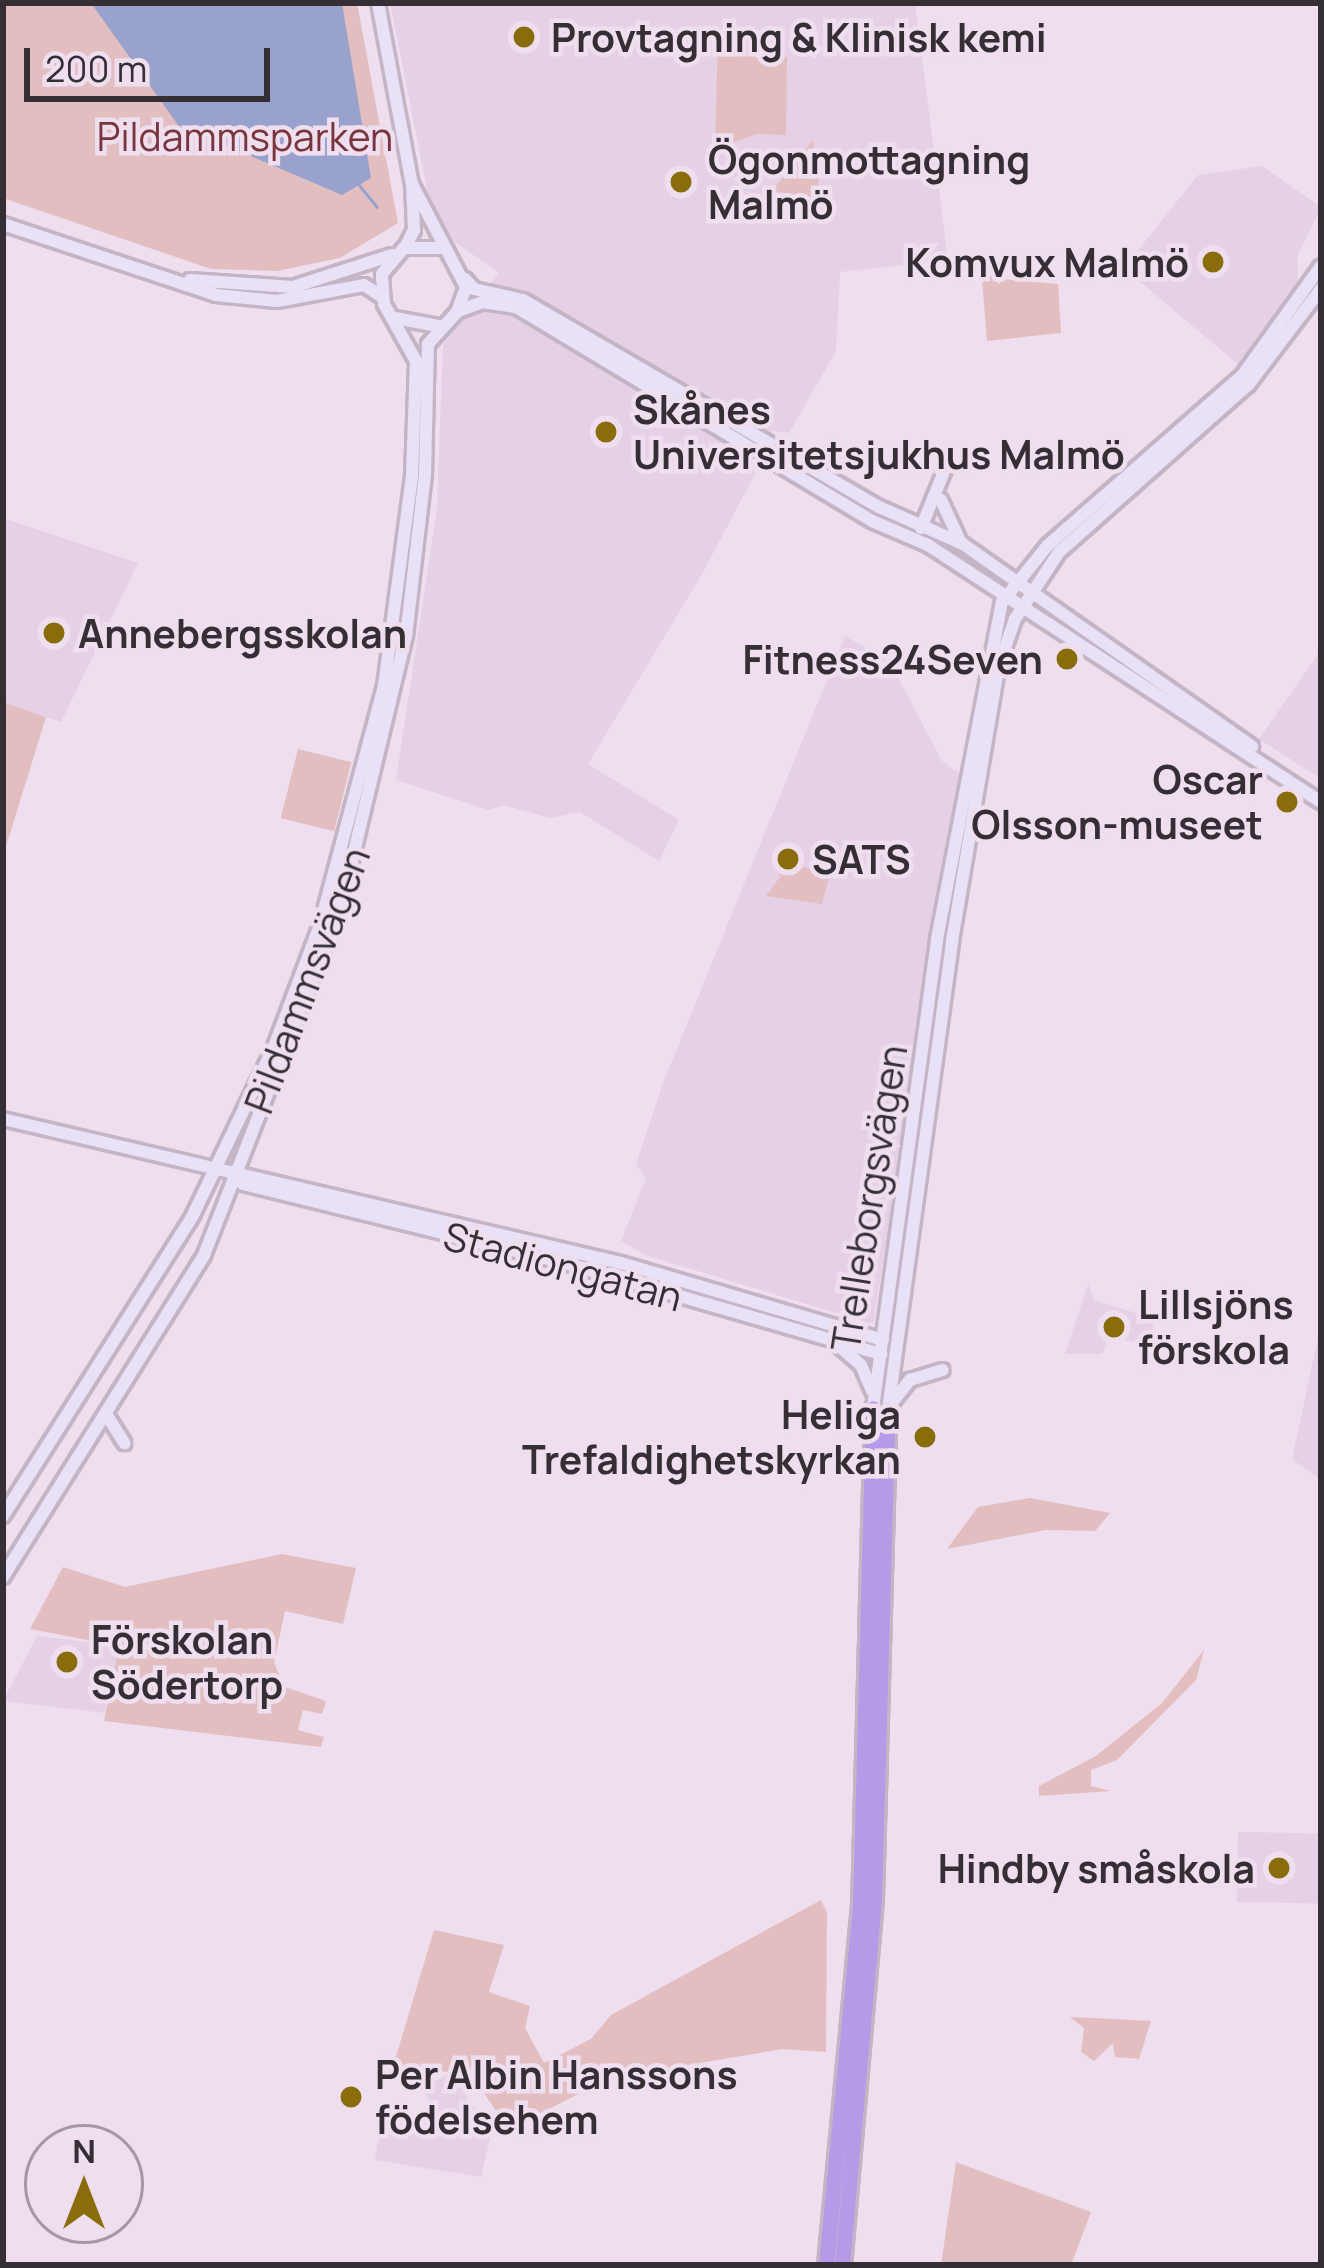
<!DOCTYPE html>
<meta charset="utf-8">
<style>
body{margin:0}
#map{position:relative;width:1324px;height:2268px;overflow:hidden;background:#eedeee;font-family:Manrope,sans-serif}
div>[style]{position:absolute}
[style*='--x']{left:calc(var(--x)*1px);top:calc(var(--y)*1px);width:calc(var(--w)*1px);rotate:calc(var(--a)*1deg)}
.built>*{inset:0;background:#e6d0e6;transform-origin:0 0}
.green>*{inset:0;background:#e3bec0;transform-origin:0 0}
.water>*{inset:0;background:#98a2cd}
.stream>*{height:3px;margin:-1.5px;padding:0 1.5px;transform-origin:1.5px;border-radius:1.5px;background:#98a2cd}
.roads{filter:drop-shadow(3px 0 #c4b5c5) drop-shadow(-3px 0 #c4b5c5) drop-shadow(0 3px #c4b5c5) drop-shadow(0 -3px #c4b5c5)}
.secondary>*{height:12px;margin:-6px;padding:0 6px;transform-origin:6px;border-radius:6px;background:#e9e1f8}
.motorway>*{height:15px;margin:-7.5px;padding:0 7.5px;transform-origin:7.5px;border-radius:7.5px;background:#b59ae8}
.dots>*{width:33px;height:33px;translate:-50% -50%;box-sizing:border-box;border:6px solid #eedeee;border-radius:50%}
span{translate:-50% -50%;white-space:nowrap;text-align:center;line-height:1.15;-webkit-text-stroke:9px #eedeee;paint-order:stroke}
.poi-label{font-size:39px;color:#352f35;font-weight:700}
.left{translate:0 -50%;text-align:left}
.right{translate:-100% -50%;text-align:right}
.park-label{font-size:39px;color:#78353d}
.street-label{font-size:39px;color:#352f35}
.frame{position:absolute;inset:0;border:6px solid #352f35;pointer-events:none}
.north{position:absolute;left:24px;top:2124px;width:120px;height:120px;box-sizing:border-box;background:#eedeee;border:3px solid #a498a4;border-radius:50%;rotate:0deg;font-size:33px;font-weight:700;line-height:48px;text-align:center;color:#352f35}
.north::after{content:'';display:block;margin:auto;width:42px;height:54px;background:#896c0c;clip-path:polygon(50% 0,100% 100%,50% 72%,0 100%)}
.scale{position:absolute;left:24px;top:48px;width:246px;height:54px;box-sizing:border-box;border:6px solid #352f35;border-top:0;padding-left:15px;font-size:36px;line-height:42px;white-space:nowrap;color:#352f35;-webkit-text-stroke:9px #eedeee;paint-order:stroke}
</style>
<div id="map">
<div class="built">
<div style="clip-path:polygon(390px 3px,915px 3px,948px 260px,840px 272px,836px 351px,789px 433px,772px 431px,751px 461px,755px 474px,702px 574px,588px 764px,679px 820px,659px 861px,580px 812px,550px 818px,504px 805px,489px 810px,396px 780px,437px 509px,443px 345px,499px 273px,455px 242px,430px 204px)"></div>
<div style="clip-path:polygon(1262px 166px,1321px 207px,1297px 257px,1298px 281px,1241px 367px,1124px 268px,1198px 175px)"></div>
<div style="clip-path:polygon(3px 518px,138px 563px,61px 722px,3px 702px)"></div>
<div style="clip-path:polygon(845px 636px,890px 662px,942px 761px,962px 775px,873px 1324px,648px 1256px,621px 1241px,646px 1178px,636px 1164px,663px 1083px)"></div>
<div style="clip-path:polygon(1321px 650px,1321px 779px,1259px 739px)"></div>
<div style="clip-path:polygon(1088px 1284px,1094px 1300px,1155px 1319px,1149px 1343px,1108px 1338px,1102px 1354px,1065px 1354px)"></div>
<div style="clip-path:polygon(1321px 1324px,1321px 1480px,1292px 1459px)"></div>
<div style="clip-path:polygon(37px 1636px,119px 1646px,105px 1713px,3px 1701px)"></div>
<div style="left:1238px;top:1832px;width:82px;height:70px;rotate:1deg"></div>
<div style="clip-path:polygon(456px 2070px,469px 2103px,494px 2121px,481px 2177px,375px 2160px,381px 2120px,399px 2124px,431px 2106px,423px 2088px)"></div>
</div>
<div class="green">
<div style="clip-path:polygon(3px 3px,357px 3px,398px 223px,340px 258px,277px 271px,211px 269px,3px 198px)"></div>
<div style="clip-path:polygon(718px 35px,751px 36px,752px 56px,787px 57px,786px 135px,757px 134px,715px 149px)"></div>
<div style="clip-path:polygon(813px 140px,821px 199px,772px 191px)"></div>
<div style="clip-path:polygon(1001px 271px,1002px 279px,1058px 284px,1061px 333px,987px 341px,982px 278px)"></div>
<div style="clip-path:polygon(3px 702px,46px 717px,3px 856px)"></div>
<div style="left:298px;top:749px;width:55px;height:71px;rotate:14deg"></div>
<div style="clip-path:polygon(775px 859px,830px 874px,822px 904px,766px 896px,780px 877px)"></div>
<div style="clip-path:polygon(1030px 1498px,1110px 1513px,1095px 1531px,1046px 1530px,947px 1549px,978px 1507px)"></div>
<div style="clip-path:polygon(282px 1554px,356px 1568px,343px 1624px,285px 1611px,274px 1663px,285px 1687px,326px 1701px,322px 1714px,303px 1710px,298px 1730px,324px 1737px,321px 1747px,104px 1721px,119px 1646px,30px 1629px,63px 1567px,125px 1587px)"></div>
<div style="clip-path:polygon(1204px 1650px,1196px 1680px,1117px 1760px,1091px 1770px,1091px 1786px,1111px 1791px,1039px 1796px,1039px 1786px,1096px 1756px,1162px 1703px)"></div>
<div style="clip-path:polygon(821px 1900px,827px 1913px,826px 2052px,783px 2049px,609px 2078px,509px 2130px,469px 2071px,391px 2073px,434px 1930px,504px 1945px,489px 1992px,530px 2006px,525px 2028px,544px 2063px,591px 2039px,611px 2015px)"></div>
<div style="clip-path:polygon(1070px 2017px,1114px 2019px,1151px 2021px,1139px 2059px,1115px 2057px,1113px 2043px,1094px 2061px,1081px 2052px,1084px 2028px)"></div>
<div style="clip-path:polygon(956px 2162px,1091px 2212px,1071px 2265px,941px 2265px)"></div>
</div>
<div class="water">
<div style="clip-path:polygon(91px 3px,342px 3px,371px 178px,342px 195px,178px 125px)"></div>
</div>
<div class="stream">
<div style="--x:359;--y:185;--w:28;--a:51"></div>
</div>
<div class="roads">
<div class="secondary">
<div style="--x:378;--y:3;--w:184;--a:79.4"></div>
<div style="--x:412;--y:184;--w:46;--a:87.5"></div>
<div style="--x:414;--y:230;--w:20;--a:117"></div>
<div style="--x:3;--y:224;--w:225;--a:18.4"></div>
<div style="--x:216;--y:295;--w:61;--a:5.6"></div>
<div style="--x:277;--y:301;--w:88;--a:-10.4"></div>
<div style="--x:364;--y:285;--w:20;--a:33"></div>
<div style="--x:465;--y:279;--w:13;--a:48"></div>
<div style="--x:474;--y:289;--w:50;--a:12.7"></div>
<div style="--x:523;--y:300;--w:412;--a:30.2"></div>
<div style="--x:879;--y:507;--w:92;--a:23.8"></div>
<div style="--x:963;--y:544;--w:353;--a:35"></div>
<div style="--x:190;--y:280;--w:103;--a:3.9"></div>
<div style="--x:293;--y:287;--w:104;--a:-17.9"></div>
<div style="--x:458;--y:311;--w:27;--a:-20"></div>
<div style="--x:483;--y:302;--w:33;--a:9"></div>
<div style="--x:516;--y:307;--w:415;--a:31"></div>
<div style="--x:872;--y:521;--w:61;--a:23.2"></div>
<div style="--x:928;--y:545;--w:470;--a:33.2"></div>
<div style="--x:395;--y:318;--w:44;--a:10.5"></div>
<div style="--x:941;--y:500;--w:43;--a:65.2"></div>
<div style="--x:921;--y:528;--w:71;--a:-67.8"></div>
<div style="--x:3;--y:1119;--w:635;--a:13.12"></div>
<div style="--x:621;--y:1263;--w:273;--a:16.4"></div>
<div style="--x:234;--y:1174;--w:13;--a:48"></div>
<div style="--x:243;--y:1184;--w:339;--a:13.8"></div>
<div style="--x:572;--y:1265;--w:322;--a:16.1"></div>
<div style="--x:839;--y:1346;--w:29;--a:41"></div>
<div style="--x:861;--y:1365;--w:28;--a:67"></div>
<div style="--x:891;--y:1404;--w:31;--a:-52"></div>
<div style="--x:910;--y:1380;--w:34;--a:-17"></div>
<div style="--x:873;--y:1408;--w:473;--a:-82.2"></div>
<div style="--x:937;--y:939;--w:343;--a:-79.1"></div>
<div style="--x:1002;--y:602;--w:73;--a:-51.1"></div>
<div style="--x:1048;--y:545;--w:257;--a:-41.1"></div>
<div style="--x:1242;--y:376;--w:135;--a:-54.3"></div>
<div style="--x:888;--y:1410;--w:473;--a:-82.2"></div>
<div style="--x:952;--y:941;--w:277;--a:-80.4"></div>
<div style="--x:998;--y:668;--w:52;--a:-70.9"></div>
<div style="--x:1015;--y:619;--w:80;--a:-56.7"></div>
<div style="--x:1059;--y:552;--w:252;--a:-41.5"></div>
<div style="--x:1248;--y:385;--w:121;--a:-52.8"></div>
<div style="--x:108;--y:1417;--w:31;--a:58"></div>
<div style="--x:3;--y:1516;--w:356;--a:-57.7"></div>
<div style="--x:193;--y:1215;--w:187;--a:-64.3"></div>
<div style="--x:274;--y:1047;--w:130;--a:-69.3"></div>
<div style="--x:320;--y:925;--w:247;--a:-75"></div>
<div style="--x:384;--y:686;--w:212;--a:-82.4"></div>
<div style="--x:412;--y:476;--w:115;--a:-88"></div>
<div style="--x:416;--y:361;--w:65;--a:-119.3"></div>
<div style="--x:384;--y:304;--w:30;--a:-94"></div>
<div style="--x:382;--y:274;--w:34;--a:-50"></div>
<div style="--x:404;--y:248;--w:37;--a:0"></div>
<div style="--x:3;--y:1577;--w:380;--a:-58"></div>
<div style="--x:204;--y:1255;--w:375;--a:-68.6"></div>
<div style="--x:341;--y:906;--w:278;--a:-76.5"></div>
<div style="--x:406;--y:636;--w:162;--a:-83.3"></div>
<div style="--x:425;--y:475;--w:131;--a:-88.7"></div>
<div style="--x:428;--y:344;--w:43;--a:-47.8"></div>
<div style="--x:457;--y:312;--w:27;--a:-70"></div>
<div style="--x:466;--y:287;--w:116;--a:-117.7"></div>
</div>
<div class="motorway">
<div style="--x:826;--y:2265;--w:360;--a:-84.6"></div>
<div style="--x:860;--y:1907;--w:499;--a:-88.5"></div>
<div style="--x:842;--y:2265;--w:368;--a:-85"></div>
<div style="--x:874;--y:1898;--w:488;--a:-88.4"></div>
</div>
</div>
<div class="dots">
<div style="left:524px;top:37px;background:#896c0c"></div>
<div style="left:681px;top:182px;background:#896c0c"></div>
<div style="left:1213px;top:262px;background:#896c0c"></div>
<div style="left:606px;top:432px;background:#896c0c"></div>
<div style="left:54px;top:633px;background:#896c0c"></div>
<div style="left:1067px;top:659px;background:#896c0c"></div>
<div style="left:1287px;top:802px;background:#896c0c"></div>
<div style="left:788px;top:859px;background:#896c0c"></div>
<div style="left:1114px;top:1327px;background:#896c0c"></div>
<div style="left:925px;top:1437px;background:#896c0c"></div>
<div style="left:67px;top:1662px;background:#896c0c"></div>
<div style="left:1279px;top:1868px;background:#896c0c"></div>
<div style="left:351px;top:2097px;background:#896c0c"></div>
</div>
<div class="poi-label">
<span class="left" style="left:551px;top:37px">Provtagning &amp; Klinisk kemi</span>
<span class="left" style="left:708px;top:182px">Ögonmottagning<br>Malmö</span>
<span class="right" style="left:1189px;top:262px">Komvux Malmö</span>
<span class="left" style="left:633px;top:432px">Skånes<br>Universitetsjukhus Malmö</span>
<span class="left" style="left:78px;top:633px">Annebergsskolan</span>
<span class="right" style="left:1043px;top:659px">Fitness24Seven</span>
<span class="right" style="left:1263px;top:802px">Oscar<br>Olsson-museet</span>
<span class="left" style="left:812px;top:859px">SATS</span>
<span class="left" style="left:1138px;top:1327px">Lillsjöns<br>förskola</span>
<span class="right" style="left:901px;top:1437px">Heliga<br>Trefaldighetskyrkan</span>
<span class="left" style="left:91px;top:1662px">Förskolan<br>Södertorp</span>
<span class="right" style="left:1255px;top:1868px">Hindby småskola</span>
<span class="left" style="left:375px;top:2097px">Per Albin Hanssons<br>födelsehem</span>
</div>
<div class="park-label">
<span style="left:245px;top:136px">Pildammsparken</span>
</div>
<div class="street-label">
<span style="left:307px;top:980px;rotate:-69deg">Pildammsvägen</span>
<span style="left:869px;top:1198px;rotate:-81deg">Trelleborgsvägen</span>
<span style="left:563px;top:1266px;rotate:15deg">Stadiongatan</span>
</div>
<div class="frame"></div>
<div class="north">N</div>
<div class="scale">200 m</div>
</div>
